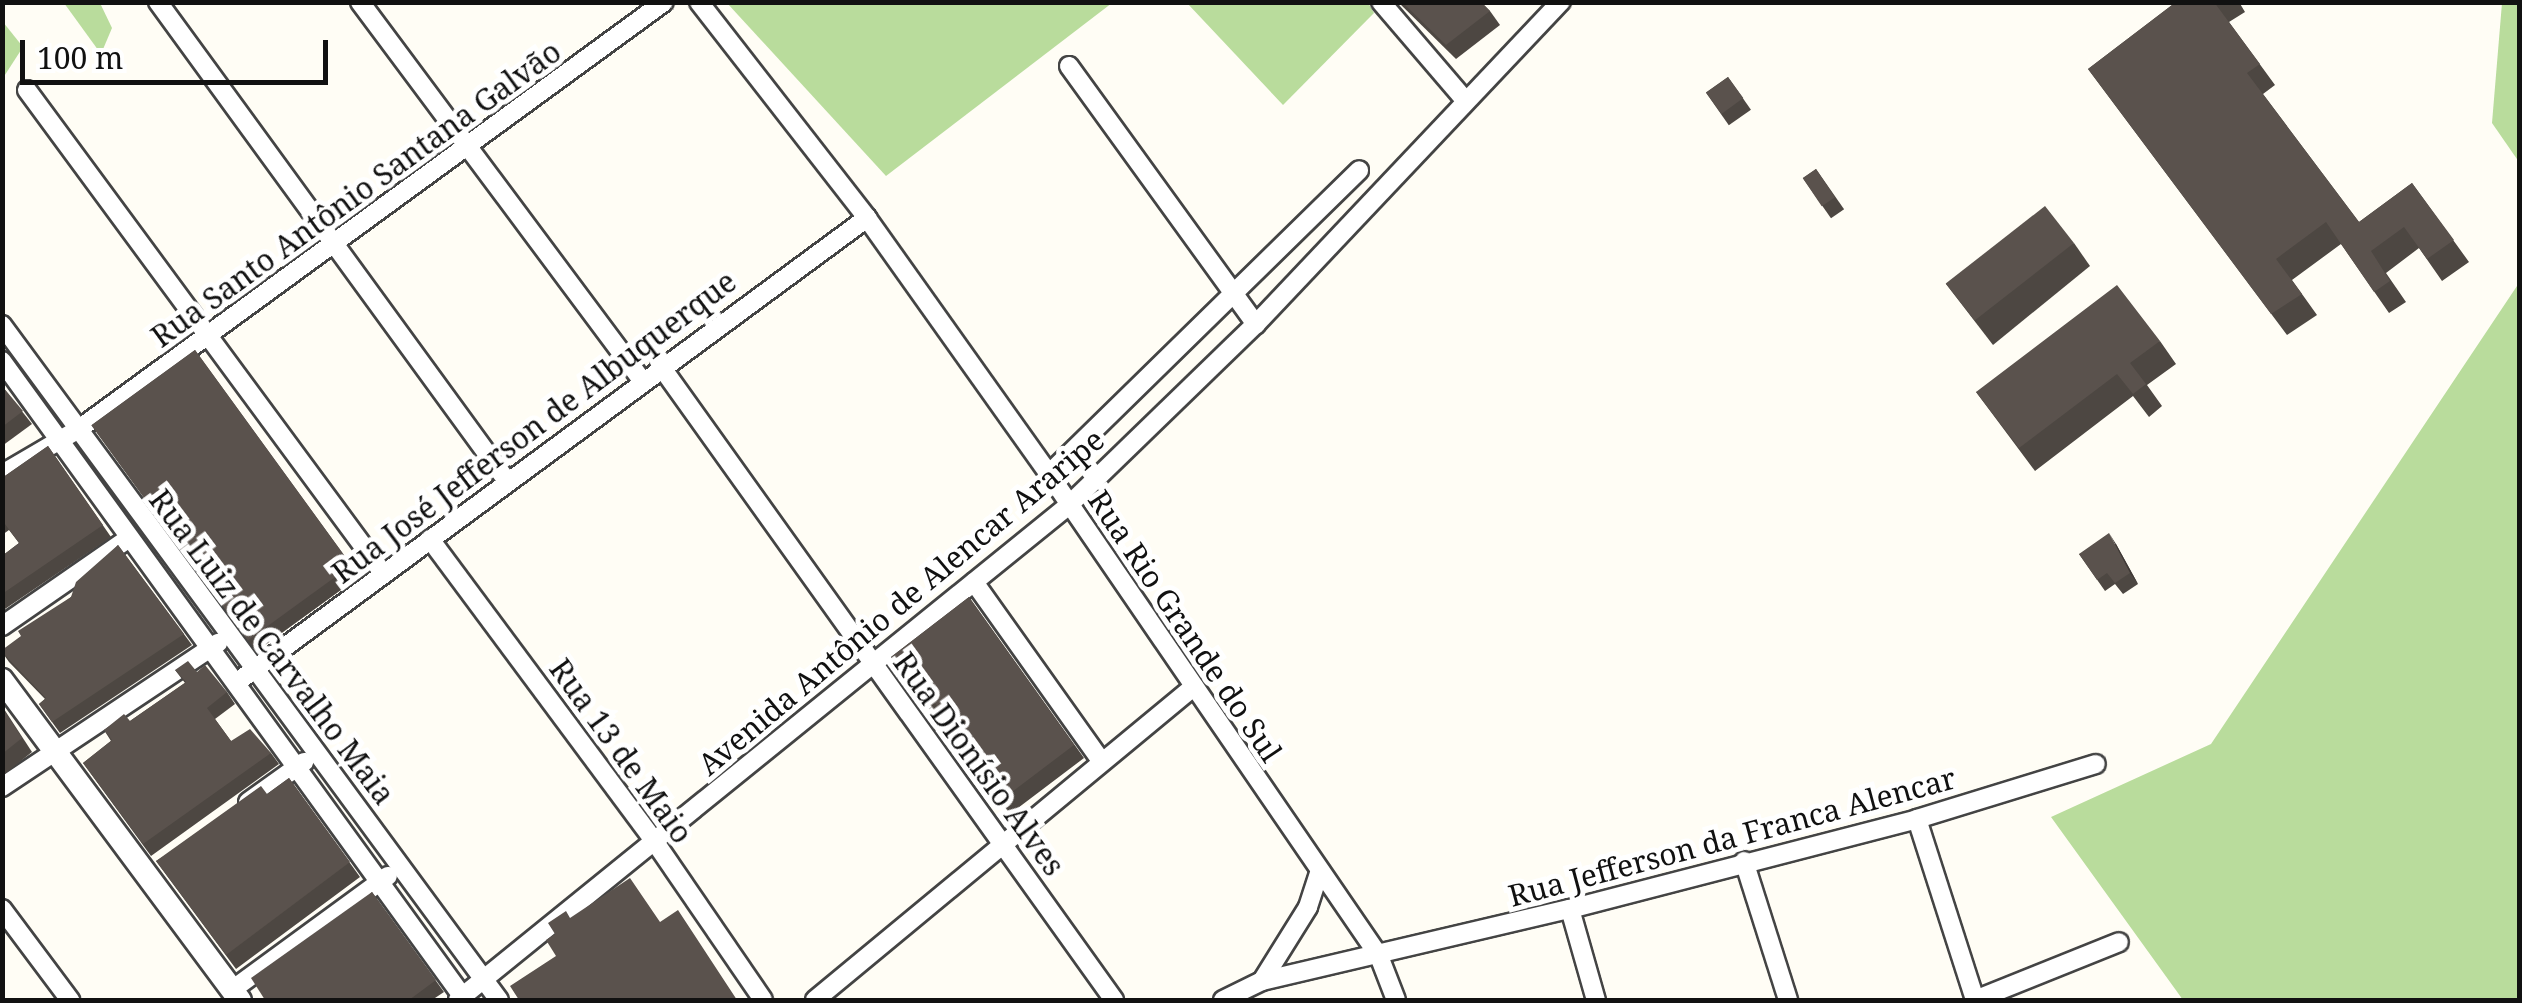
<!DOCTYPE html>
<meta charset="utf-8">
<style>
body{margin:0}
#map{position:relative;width:2522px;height:1003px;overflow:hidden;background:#fffdf5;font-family:"Noto Serif",serif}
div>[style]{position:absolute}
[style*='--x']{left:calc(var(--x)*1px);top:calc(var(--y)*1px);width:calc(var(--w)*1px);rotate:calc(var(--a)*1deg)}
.forest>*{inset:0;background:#b9dc9c}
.roads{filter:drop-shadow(2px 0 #444) drop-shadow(-2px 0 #444) drop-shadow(0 2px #444) drop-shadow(0 -2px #444)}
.minor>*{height:18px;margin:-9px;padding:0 9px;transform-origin:9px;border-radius:9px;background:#fff}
.tertiary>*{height:22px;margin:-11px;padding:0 11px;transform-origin:11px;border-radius:11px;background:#fff}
.wall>*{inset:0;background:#4d4742;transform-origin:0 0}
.shaded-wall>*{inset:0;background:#3f3936}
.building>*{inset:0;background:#5a524d;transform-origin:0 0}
span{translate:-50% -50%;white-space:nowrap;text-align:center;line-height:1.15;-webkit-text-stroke:10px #fff;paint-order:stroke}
.street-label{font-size:30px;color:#111}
.frame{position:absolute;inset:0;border:5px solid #111;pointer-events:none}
.scale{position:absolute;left:20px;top:40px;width:308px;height:45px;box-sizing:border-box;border:5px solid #111;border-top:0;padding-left:12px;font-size:30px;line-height:35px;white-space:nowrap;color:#111;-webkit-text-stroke:8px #fff;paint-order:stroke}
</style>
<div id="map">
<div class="forest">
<div style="clip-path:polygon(64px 3px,100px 3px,112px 28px,101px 54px)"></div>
<div style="clip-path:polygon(727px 3px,1112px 3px,886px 176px)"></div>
<div style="clip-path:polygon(1187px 3px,1368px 3px,1374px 13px,1283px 105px)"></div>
<div style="clip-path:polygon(2502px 3px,2519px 3px,2519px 162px,2492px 123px)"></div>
<div style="clip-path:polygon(3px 22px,23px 47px,3px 78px,2px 78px)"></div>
<div style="clip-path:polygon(2519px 283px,2519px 1000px,2183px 1000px,2051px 817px,2211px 744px)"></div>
</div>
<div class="roads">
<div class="minor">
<div style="--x:158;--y:2;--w:593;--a:53.92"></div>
<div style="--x:360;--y:2;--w:470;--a:53.3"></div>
<div style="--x:699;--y:2;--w:274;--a:52.1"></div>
<div style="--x:867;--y:218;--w:314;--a:54.6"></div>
<div style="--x:1049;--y:474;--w:584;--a:55.6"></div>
<div style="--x:1379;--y:956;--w:47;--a:68.9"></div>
<div style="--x:1381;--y:2;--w:130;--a:49.4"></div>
<div style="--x:1069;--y:66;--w:319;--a:54.1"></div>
<div style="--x:27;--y:90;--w:600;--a:53.61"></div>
<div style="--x:2;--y:325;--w:838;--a:53.64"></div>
<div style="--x:2;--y:361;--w:789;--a:54.07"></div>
<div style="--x:660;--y:365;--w:781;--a:54.44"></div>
<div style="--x:2;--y:474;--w:89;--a:-30.3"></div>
<div style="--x:79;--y:429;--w:724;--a:-36.13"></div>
<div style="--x:1049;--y:474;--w:434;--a:-44.4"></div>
<div style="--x:430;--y:539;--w:377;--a:53.4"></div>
<div style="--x:655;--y:842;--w:191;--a:55.6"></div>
<div style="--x:974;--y:582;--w:219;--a:54.6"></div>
<div style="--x:2;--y:626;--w:155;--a:-34.7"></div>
<div style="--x:236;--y:683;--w:784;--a:-36.39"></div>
<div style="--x:2;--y:787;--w:260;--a:-33.7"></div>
<div style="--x:248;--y:802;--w:69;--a:-35.5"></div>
<div style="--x:1917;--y:819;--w:190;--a:72.2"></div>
<div style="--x:1744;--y:861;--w:146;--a:72.4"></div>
<div style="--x:2;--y:909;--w:114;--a:53.2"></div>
<div style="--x:1570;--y:909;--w:95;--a:74.1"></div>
<div style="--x:1262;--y:981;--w:87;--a:-58.1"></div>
<div style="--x:1308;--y:907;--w:35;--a:-72"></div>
<div style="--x:232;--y:990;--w:193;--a:-36.2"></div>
<div style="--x:458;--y:1000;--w:786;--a:-39.01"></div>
<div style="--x:1069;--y:505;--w:260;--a:-44.1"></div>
<div style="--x:1256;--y:324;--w:444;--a:-46.6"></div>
<div style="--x:815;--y:1000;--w:492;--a:-39.6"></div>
<div style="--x:1223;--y:1000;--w:43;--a:-26"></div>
<div style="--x:1262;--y:981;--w:316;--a:-13.2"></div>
<div style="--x:1570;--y:909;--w:358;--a:-14.5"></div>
<div style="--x:1917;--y:819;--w:187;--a:-17.1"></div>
<div style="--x:1975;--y:1000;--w:155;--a:-21.9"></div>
</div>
<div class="tertiary">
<div style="--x:2;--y:680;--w:399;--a:53.4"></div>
</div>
</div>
<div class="wall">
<div style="clip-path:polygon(1398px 2px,1481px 2px,1490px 11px,1500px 25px,1456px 59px)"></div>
<div style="clip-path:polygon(2176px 2px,2239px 2px,2245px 12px,2229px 22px,2275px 85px,2263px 94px,2359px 222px,2412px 183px,2469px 262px,2442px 281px,2419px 248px,2386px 273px,2406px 302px,2389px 313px,2341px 244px,2292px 280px,2317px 315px,2287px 335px,2088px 69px)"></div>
<div style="left:1728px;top:77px;width:40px;height:27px;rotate:55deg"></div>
<div style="left:1816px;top:169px;width:49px;height:16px;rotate:55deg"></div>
<div style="clip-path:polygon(2074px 243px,2090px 266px,1993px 345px,1946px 284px)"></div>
<div style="clip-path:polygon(2160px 341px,2176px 364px,2147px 385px,2162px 406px,2149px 417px,2133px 396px,2035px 471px,1976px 392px)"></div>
<div style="left:195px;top:350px;width:280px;height:128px;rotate:54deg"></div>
<div style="clip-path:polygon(2px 386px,32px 424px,2px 446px)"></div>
<div style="clip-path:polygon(48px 446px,111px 537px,2px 611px,2px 556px,19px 543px,9px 530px,2px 535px,2px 478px)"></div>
<div style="clip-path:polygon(2116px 544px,2138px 584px,2123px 594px,2115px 584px,2105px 591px,2079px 554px)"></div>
<div style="clip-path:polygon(118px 545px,192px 645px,60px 733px,39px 704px,45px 699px,9px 662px,2px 652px,71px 597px)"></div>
<div style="clip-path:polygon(969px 597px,1084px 758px,1010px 814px,980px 776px,975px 779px,953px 751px,944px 737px,954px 730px,942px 713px,935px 717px,891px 657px)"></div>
<div style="clip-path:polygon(175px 670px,197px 672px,227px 692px,235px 704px,215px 719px,231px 741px,271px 753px,279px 764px,151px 856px,83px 763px,111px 741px,104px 730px,130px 721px,185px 683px)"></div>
<div style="clip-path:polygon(2px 706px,32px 752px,2px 776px)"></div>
<div style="clip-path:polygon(289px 778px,360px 877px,236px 969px,156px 861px,267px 794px)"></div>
<div style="clip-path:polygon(372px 892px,444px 992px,432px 1000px,265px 1000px)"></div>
</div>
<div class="shaded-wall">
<div style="clip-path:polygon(2109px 533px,2116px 544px,2138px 584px,2130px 573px)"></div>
</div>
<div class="building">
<div style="clip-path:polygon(1402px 2px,1481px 2px,1490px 11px,1446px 45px)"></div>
<div style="clip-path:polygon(2176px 2px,2214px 2px,2260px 64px,2247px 73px,2359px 222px,2412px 183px,2454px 240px,2427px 259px,2404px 227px,2371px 251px,2390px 281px,2374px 292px,2326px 222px,2276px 259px,2302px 294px,2271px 314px,2088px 69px)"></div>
<div style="left:1728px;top:77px;width:26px;height:27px;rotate:54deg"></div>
<div style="left:1816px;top:169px;width:34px;height:16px;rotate:56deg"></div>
<div style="left:2045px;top:206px;width:47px;height:126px;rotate:52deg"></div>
<div style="clip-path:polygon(2117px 285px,2160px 341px,2130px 363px,2146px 384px,2133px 394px,2117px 374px,2019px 448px,1976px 392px)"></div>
<div style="left:195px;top:350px;width:266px;height:128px;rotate:54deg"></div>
<div style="clip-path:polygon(2px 386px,23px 411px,2px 427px)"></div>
<div style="clip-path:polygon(48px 446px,103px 525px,2px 594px,2px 556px,19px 543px,2px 520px,2px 478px)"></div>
<div style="clip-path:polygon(2109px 533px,2130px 573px,2115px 583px,2107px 573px,2097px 580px,2079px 554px)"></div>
<div style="clip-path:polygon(118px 545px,184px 634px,52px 722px,39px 704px,46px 698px,2px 652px,2px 650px,21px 636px,18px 631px,71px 597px,76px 582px)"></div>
<div style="clip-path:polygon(969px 597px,1074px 745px,1000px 801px,970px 762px,966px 766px,944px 737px,954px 729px,932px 699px,926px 703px,891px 657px)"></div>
<div style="clip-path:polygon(188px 661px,197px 672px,205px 665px,227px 692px,207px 708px,231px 741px,250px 729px,271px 753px,143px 844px,83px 763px,112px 740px,104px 730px,124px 714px,130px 721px,186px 682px,175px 670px)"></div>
<div style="clip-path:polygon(2px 707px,22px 738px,2px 754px)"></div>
<div style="clip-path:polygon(289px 778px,350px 862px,226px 955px,156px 861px,261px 786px,267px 794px)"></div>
<div style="clip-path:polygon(630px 878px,660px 922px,678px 910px,737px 1000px,519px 1000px,510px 986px,556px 956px,546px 940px,555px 934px,548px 923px,566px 911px,570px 918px)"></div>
<div style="clip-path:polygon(372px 892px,436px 980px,409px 1000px,265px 1000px,251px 978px)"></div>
</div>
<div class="street-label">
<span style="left:356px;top:194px;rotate:-36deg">Rua Santo Antônio Santana Galvão</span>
<span style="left:534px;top:427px;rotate:-37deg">Rua José Jefferson de Albuquerque</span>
<span style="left:901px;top:602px;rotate:-40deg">Avenida Antônio de Alencar Araripe</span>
<span style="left:1185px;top:626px;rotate:56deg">Rua Rio Grande do Sul</span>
<span style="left:272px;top:647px;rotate:53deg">Rua Luiz de Carvalho Maia</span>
<span style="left:621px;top:751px;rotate:54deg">Rua 13 de Maio</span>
<span style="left:979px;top:764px;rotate:54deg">Rua Dionísio Alves</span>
<span style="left:1732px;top:837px;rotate:-15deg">Rua Jefferson da Franca Alencar</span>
</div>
<div class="frame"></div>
<div class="scale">100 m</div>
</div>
